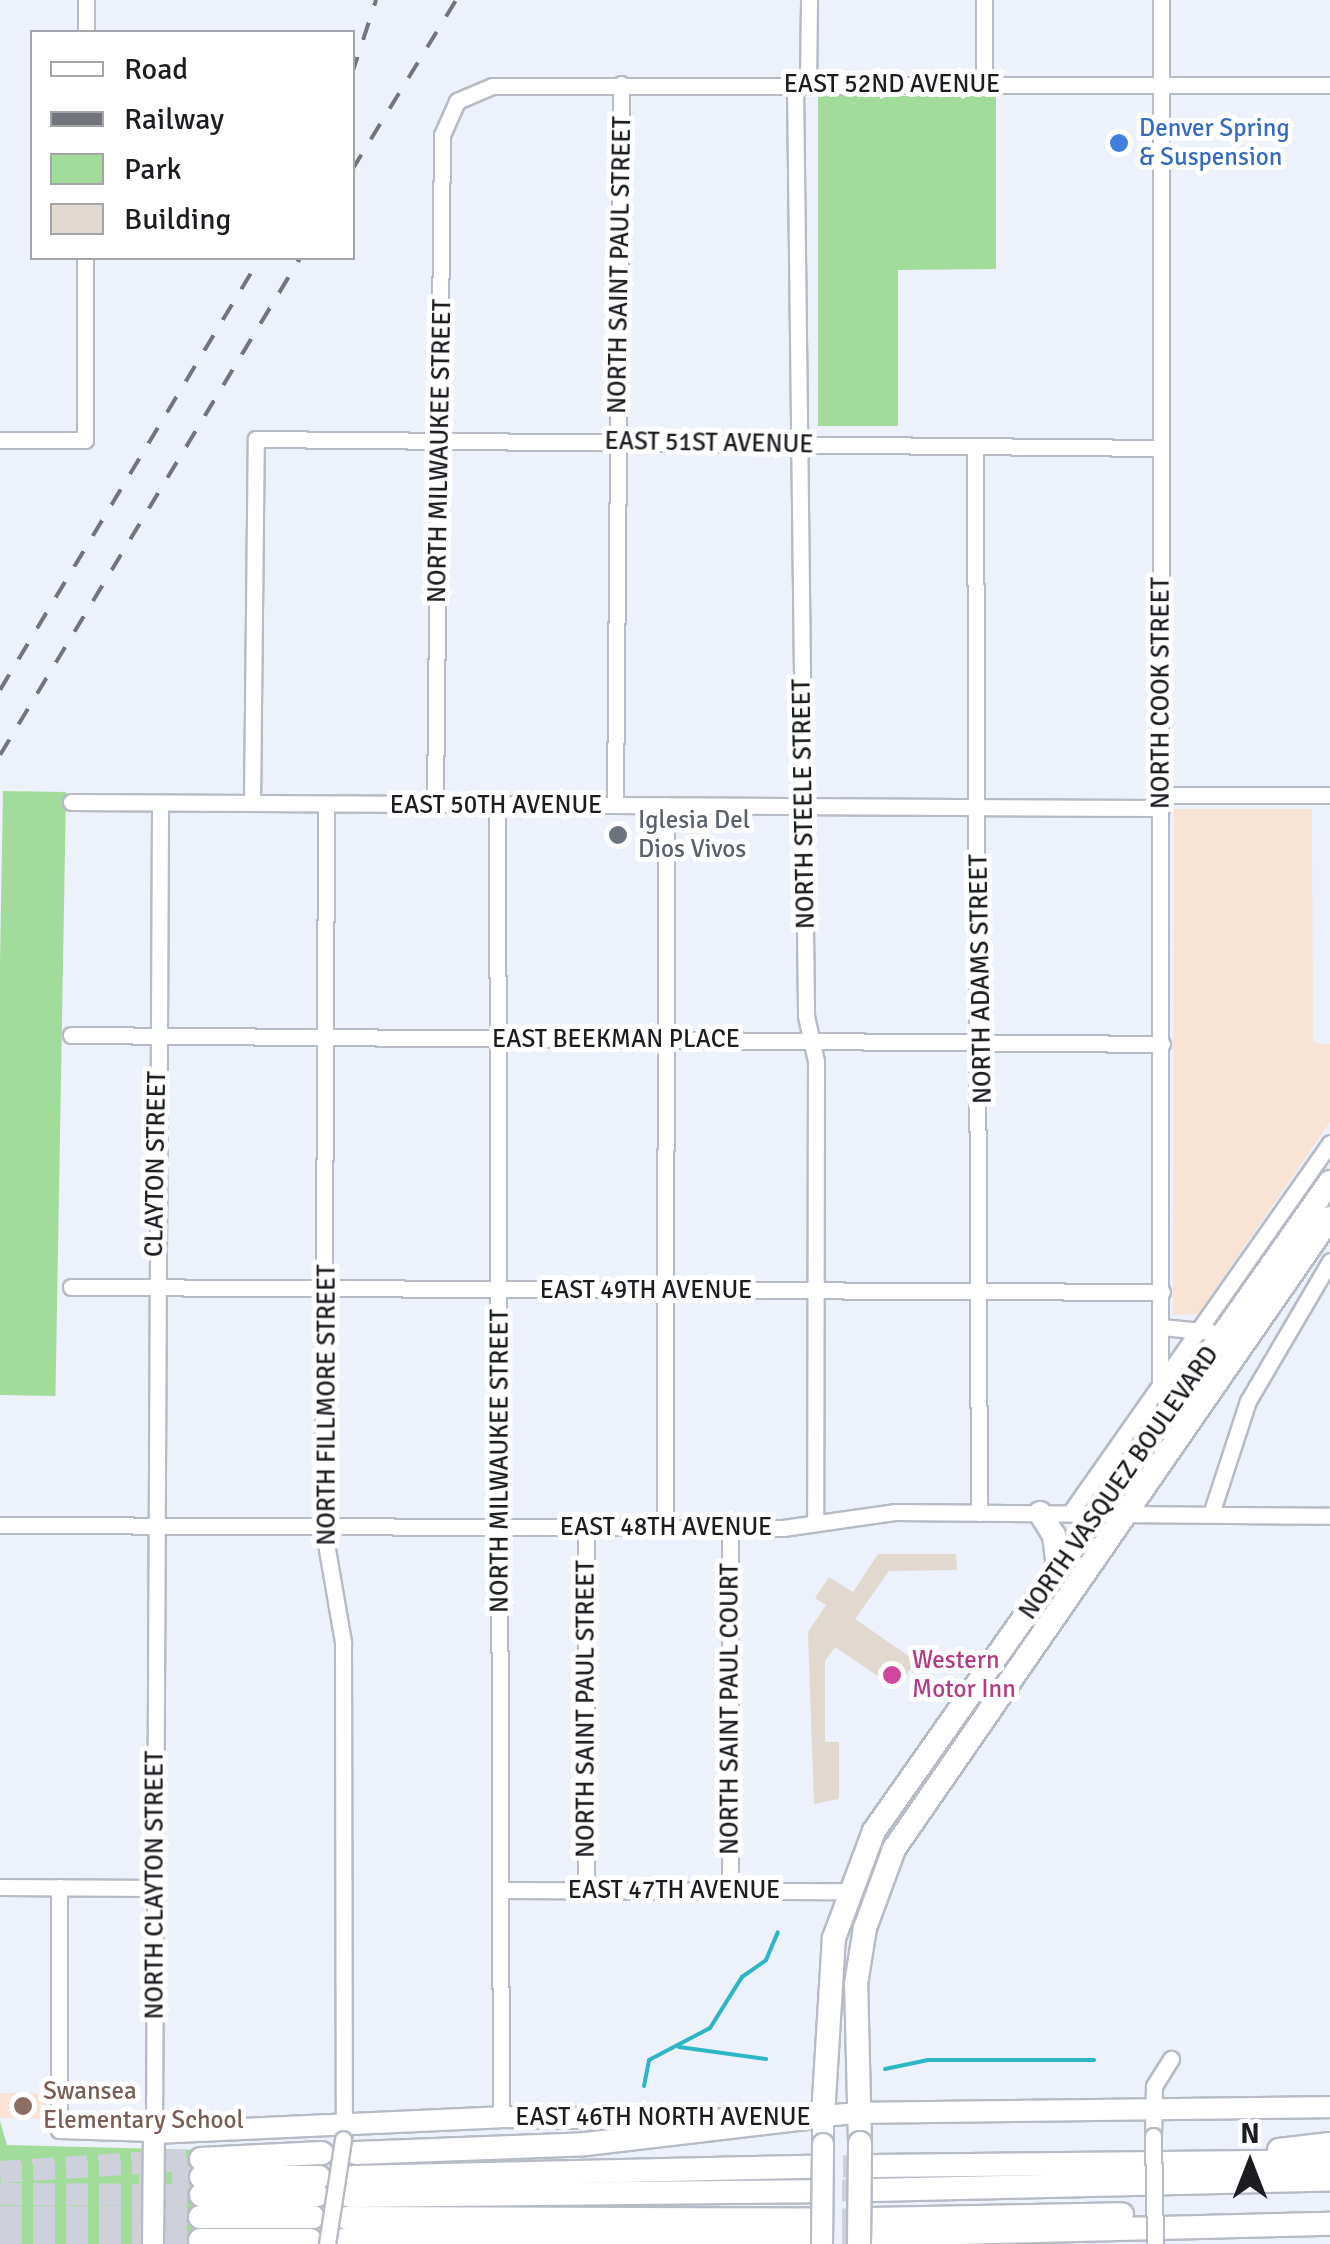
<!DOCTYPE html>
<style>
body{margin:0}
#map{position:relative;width:1330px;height:2244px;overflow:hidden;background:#edf1fc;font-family:Signika,sans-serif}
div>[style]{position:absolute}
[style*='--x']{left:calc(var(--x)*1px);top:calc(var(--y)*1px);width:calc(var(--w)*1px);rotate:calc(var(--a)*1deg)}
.commercial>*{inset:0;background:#f9e3d5}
.education>*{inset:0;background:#f9e2d6;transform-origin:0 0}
.green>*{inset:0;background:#a2dc9b;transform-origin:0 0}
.stream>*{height:4px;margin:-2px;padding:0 2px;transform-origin:2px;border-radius:2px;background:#2db6c5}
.building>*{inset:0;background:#e1d9d0}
.highway-tunnel>*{height:22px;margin-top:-11px;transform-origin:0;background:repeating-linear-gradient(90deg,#ced1db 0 22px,transparent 0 33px)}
.roads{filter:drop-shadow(2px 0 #b6bbc5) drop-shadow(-2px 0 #b6bbc5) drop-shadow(0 2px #b6bbc5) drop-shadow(0 -2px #b6bbc5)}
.minor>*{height:15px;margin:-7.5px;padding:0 7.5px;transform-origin:7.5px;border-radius:7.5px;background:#fff}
.major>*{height:20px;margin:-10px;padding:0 10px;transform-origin:10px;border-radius:10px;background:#fff}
.highway>*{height:22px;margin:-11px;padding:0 11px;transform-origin:11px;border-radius:11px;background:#fff}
.rail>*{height:4px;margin-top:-2px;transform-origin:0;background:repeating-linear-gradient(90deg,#72757c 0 18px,transparent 0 36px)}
.bridges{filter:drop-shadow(2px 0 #b6bbc5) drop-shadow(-2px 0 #b6bbc5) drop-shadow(0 2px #b6bbc5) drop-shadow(0 -2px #b6bbc5)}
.minor-bridge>*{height:15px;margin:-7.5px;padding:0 7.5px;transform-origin:7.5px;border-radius:7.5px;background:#fff}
.major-bridge>*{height:20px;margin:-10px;padding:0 10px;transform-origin:10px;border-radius:10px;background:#fff}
.highway-bridge>*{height:22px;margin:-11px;padding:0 11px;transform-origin:11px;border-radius:11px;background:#fff}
.dots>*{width:28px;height:28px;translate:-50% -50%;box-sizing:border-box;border:5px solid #fff;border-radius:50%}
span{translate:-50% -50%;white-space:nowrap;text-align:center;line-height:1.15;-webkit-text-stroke:10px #fff;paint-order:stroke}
.street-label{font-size:25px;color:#1b1d21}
.shop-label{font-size:25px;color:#366cbe}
.left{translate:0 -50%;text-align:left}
.worship-label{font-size:25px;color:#5b616d}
.hotel-label{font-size:25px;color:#b23c85}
.education-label{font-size:25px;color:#785e54}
.legend{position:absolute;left:30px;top:30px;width:325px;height:230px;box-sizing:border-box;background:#fff;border:2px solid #a4a5a6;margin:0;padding:12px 18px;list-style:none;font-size:30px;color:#1b1d21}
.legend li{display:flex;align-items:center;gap:20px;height:50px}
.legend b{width:50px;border:2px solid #a4a5a6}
.north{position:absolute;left:1200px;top:2114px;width:100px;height:100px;-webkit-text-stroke:8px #fff;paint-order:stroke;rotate:0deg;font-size:28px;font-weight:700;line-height:40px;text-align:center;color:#1b1d21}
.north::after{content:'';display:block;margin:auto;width:35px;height:45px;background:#1b1d21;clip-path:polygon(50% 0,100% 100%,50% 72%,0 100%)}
</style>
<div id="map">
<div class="commercial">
<div style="clip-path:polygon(1174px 809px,1312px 809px,1313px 1043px,1330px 1044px,1330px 1122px,1198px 1314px,1173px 1315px)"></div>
</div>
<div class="education">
<div style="left:0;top:2093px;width:47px;height:25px;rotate:1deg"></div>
</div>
<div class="green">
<div style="clip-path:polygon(818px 96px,996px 96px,996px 269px,898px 270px,898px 426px,818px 426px)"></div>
<div style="left:3px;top:791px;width:63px;height:604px;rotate:1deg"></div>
<div style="clip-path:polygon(0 2121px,7px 2145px,201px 2150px,200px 2244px,0 2244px)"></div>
</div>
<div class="stream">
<div style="--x:679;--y:2047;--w:88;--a:7.9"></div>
<div style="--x:885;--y:2069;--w:44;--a:-11.8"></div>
<div style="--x:928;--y:2060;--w:166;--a:0"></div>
<div style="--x:644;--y:2086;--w:26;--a:-79"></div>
<div style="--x:649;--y:2060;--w:69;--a:-27.7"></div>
<div style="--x:710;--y:2028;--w:60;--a:-57.9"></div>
<div style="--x:742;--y:1977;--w:29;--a:-35"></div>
<div style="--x:766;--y:1960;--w:30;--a:-67"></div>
</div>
<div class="building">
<div style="clip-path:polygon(878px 1554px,956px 1554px,957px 1570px,889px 1571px,855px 1619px,916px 1661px,897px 1689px,835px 1647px,825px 1661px,825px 1742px,839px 1742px,839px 1799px,814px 1804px,808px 1632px,826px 1605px,815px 1598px,829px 1577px,853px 1592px)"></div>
</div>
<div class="highway-tunnel">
<div style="--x:810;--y:2167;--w:62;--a:-0.9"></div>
<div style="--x:0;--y:2172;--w:201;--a:-3.7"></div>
<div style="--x:139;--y:2177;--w:62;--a:0"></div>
<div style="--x:809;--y:2191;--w:63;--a:-0.9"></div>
<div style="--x:0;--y:2194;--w:201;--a:0.3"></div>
<div style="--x:0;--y:2217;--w:200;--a:0"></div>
<div style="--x:809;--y:2220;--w:63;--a:-0.9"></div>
<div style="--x:0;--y:2236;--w:200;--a:1.1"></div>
<div style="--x:809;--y:2236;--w:63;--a:-0.9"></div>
</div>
<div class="roads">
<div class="minor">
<div style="--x:984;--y:0;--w:84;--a:90"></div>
<div style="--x:86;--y:32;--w:32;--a:-90"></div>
<div style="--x:795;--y:84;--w:932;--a:89.32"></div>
<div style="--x:806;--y:1016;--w:46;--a:77.5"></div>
<div style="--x:816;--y:1061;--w:462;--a:90.1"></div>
<div style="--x:808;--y:84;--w:84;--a:-89.3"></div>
<div style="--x:0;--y:440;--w:85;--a:0"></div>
<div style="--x:85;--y:440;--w:182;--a:-90"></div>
<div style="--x:975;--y:446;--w:1067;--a:89.79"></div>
<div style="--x:1161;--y:795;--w:169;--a:0"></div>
<div style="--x:71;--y:802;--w:1090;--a:0.32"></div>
<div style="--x:252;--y:803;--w:364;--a:-89.4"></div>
<div style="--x:256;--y:439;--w:905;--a:0.57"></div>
<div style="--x:326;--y:804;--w:722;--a:90.24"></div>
<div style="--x:323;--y:1526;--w:118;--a:80.2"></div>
<div style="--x:343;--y:1642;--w:491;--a:89.9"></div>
<div style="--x:435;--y:804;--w:669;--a:-89.4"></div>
<div style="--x:442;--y:135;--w:37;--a:-66"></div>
<div style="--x:457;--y:101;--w:38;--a:-23"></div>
<div style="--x:492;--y:86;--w:838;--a:-0.07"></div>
<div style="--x:497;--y:804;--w:1313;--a:89.83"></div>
<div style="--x:615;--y:805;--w:721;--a:-89.52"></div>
<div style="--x:71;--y:1035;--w:1091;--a:0.47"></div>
<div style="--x:71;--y:1287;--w:1091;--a:0.26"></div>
<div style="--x:1162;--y:1327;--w:50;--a:5.7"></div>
<div style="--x:1160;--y:1385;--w:1385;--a:-89.96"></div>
<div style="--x:1070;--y:1513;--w:452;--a:-54.9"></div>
<div style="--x:1211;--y:1514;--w:119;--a:-71.9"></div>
<div style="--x:1248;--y:1401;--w:162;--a:-59.6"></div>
<div style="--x:0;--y:1525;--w:783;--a:0.22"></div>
<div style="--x:783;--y:1528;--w:114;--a:-8.1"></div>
<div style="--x:896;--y:1512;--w:434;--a:0.5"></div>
<div style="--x:665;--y:1527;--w:722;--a:-89.92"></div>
<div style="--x:730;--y:1528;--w:363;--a:90"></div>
<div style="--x:0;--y:1887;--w:157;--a:0.4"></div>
<div style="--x:59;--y:1887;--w:243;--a:90"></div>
<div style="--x:59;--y:2130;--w:95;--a:1.8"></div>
<div style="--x:154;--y:2133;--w:1330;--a:-89.74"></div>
<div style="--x:502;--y:1890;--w:345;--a:0.2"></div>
<div style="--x:586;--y:1890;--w:363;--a:-90"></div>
<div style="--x:1153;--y:2136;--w:50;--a:-88.9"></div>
<div style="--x:1154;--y:2086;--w:32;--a:-58"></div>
</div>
<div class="major">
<div style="--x:823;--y:2144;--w:28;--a:-90"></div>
<div style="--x:823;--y:2116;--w:36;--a:-5"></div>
<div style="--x:859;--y:2113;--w:471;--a:-0.7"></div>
<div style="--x:153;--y:2244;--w:111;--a:-89.5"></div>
<div style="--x:154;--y:2133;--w:347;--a:-2.6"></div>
<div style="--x:501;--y:2117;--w:233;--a:0.7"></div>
</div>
<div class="highway">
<div style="--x:1040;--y:1513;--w:26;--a:58"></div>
<div style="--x:1054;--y:1535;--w:35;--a:83"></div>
<div style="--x:860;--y:2143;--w:159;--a:-91.4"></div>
<div style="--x:856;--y:1984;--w:57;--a:-80.9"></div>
<div style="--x:865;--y:1928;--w:84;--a:-69.8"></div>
<div style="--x:894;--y:1849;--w:767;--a:-55.36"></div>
<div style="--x:1279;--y:2150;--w:51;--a:-6.7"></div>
<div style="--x:356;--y:2153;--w:230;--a:-2.2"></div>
<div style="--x:586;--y:2144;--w:239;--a:-6.7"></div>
<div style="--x:823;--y:2116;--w:178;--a:-86.5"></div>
<div style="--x:834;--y:1938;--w:114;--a:-69.5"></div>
<div style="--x:874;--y:1831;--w:793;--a:-54.91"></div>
<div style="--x:201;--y:2159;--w:121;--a:-2.8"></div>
<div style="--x:872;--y:2166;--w:458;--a:-0.6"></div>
<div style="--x:201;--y:2177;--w:118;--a:0"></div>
<div style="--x:353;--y:2177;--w:457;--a:-1.3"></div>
<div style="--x:872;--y:2190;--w:458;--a:-1.3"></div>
<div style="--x:201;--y:2195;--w:116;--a:0"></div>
<div style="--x:350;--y:2196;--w:459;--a:-0.6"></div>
<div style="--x:200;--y:2217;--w:113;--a:0"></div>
<div style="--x:347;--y:2218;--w:462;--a:0.2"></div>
<div style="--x:872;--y:2219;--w:250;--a:-1.1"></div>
<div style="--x:872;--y:2235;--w:458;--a:-1.4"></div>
<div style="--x:200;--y:2240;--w:110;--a:0"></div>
<div style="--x:343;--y:2240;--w:466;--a:-0.5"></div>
</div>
</div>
<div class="rail">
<div style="--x:352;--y:74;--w:78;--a:-72"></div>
<div style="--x:352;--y:170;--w:199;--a:-58.5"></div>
<div style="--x:0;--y:690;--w:504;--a:-58.96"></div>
<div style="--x:0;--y:755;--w:581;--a:-58.88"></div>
</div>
<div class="bridges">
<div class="minor-bridge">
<div style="--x:1153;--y:2136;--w:108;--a:88.9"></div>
<div style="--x:327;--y:2244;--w:106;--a:-81.3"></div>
</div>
<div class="major-bridge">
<div style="--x:822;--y:2244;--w:100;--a:-89.4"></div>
</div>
<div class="highway-bridge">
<div style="--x:859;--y:2244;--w:101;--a:-89.4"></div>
</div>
</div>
<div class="dots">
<div style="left:1119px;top:143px;background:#3f7fe0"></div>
<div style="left:618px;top:835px;background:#6b7280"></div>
<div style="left:892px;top:1675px;background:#d1479c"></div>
<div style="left:23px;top:2106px;background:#8d6e63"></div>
</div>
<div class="street-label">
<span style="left:892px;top:84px">EAST 52ND AVENUE</span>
<span style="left:620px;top:265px;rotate:-89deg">NORTH SAINT PAUL STREET</span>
<span style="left:709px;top:443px;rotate:1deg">EAST 51ST AVENUE</span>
<span style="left:440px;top:451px;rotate:-89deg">NORTH MILWAUKEE STREET</span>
<span style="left:1161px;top:693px;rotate:-90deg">NORTH COOK STREET</span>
<span style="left:804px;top:804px;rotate:-91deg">NORTH STEELE STREET</span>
<span style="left:496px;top:805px">EAST 50TH AVENUE</span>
<span style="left:981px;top:979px;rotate:-91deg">NORTH ADAMS STREET</span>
<span style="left:616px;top:1039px">EAST BEEKMAN PLACE</span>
<span style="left:156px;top:1164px;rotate:-89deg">CLAYTON STREET</span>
<span style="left:646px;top:1290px">EAST 49TH AVENUE</span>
<span style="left:327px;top:1405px;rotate:-90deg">NORTH FILLMORE STREET</span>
<span style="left:500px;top:1461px;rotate:-90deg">NORTH MILWAUKEE STREET</span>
<span style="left:1119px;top:1483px;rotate:-55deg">NORTH VASQUEZ BOULEVARD</span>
<span style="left:666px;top:1527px">EAST 48TH AVENUE</span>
<span style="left:586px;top:1709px;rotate:-90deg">NORTH SAINT PAUL STREET</span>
<span style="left:730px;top:1709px;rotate:-90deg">NORTH SAINT PAUL COURT</span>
<span style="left:155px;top:1885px;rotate:-90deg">NORTH CLAYTON STREET</span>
<span style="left:674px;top:1890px">EAST 47TH AVENUE</span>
<span style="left:663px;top:2117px">EAST 46TH NORTH AVENUE</span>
</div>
<div class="shop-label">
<span class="left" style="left:1139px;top:143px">Denver Spring<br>&amp; Suspension</span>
</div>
<div class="worship-label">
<span class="left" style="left:638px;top:835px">Iglesia Del<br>Dios Vivos</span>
</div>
<div class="hotel-label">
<span class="left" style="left:912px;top:1675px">Western<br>Motor Inn</span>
</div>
<div class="education-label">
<span class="left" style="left:43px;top:2106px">Swansea<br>Elementary School</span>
</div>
<ul class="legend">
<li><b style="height:12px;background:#fff"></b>Road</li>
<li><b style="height:12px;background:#72757c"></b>Railway</li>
<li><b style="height:28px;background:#a2dc9b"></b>Park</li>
<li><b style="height:28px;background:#e1d9d0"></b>Building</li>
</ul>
<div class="north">N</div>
</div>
